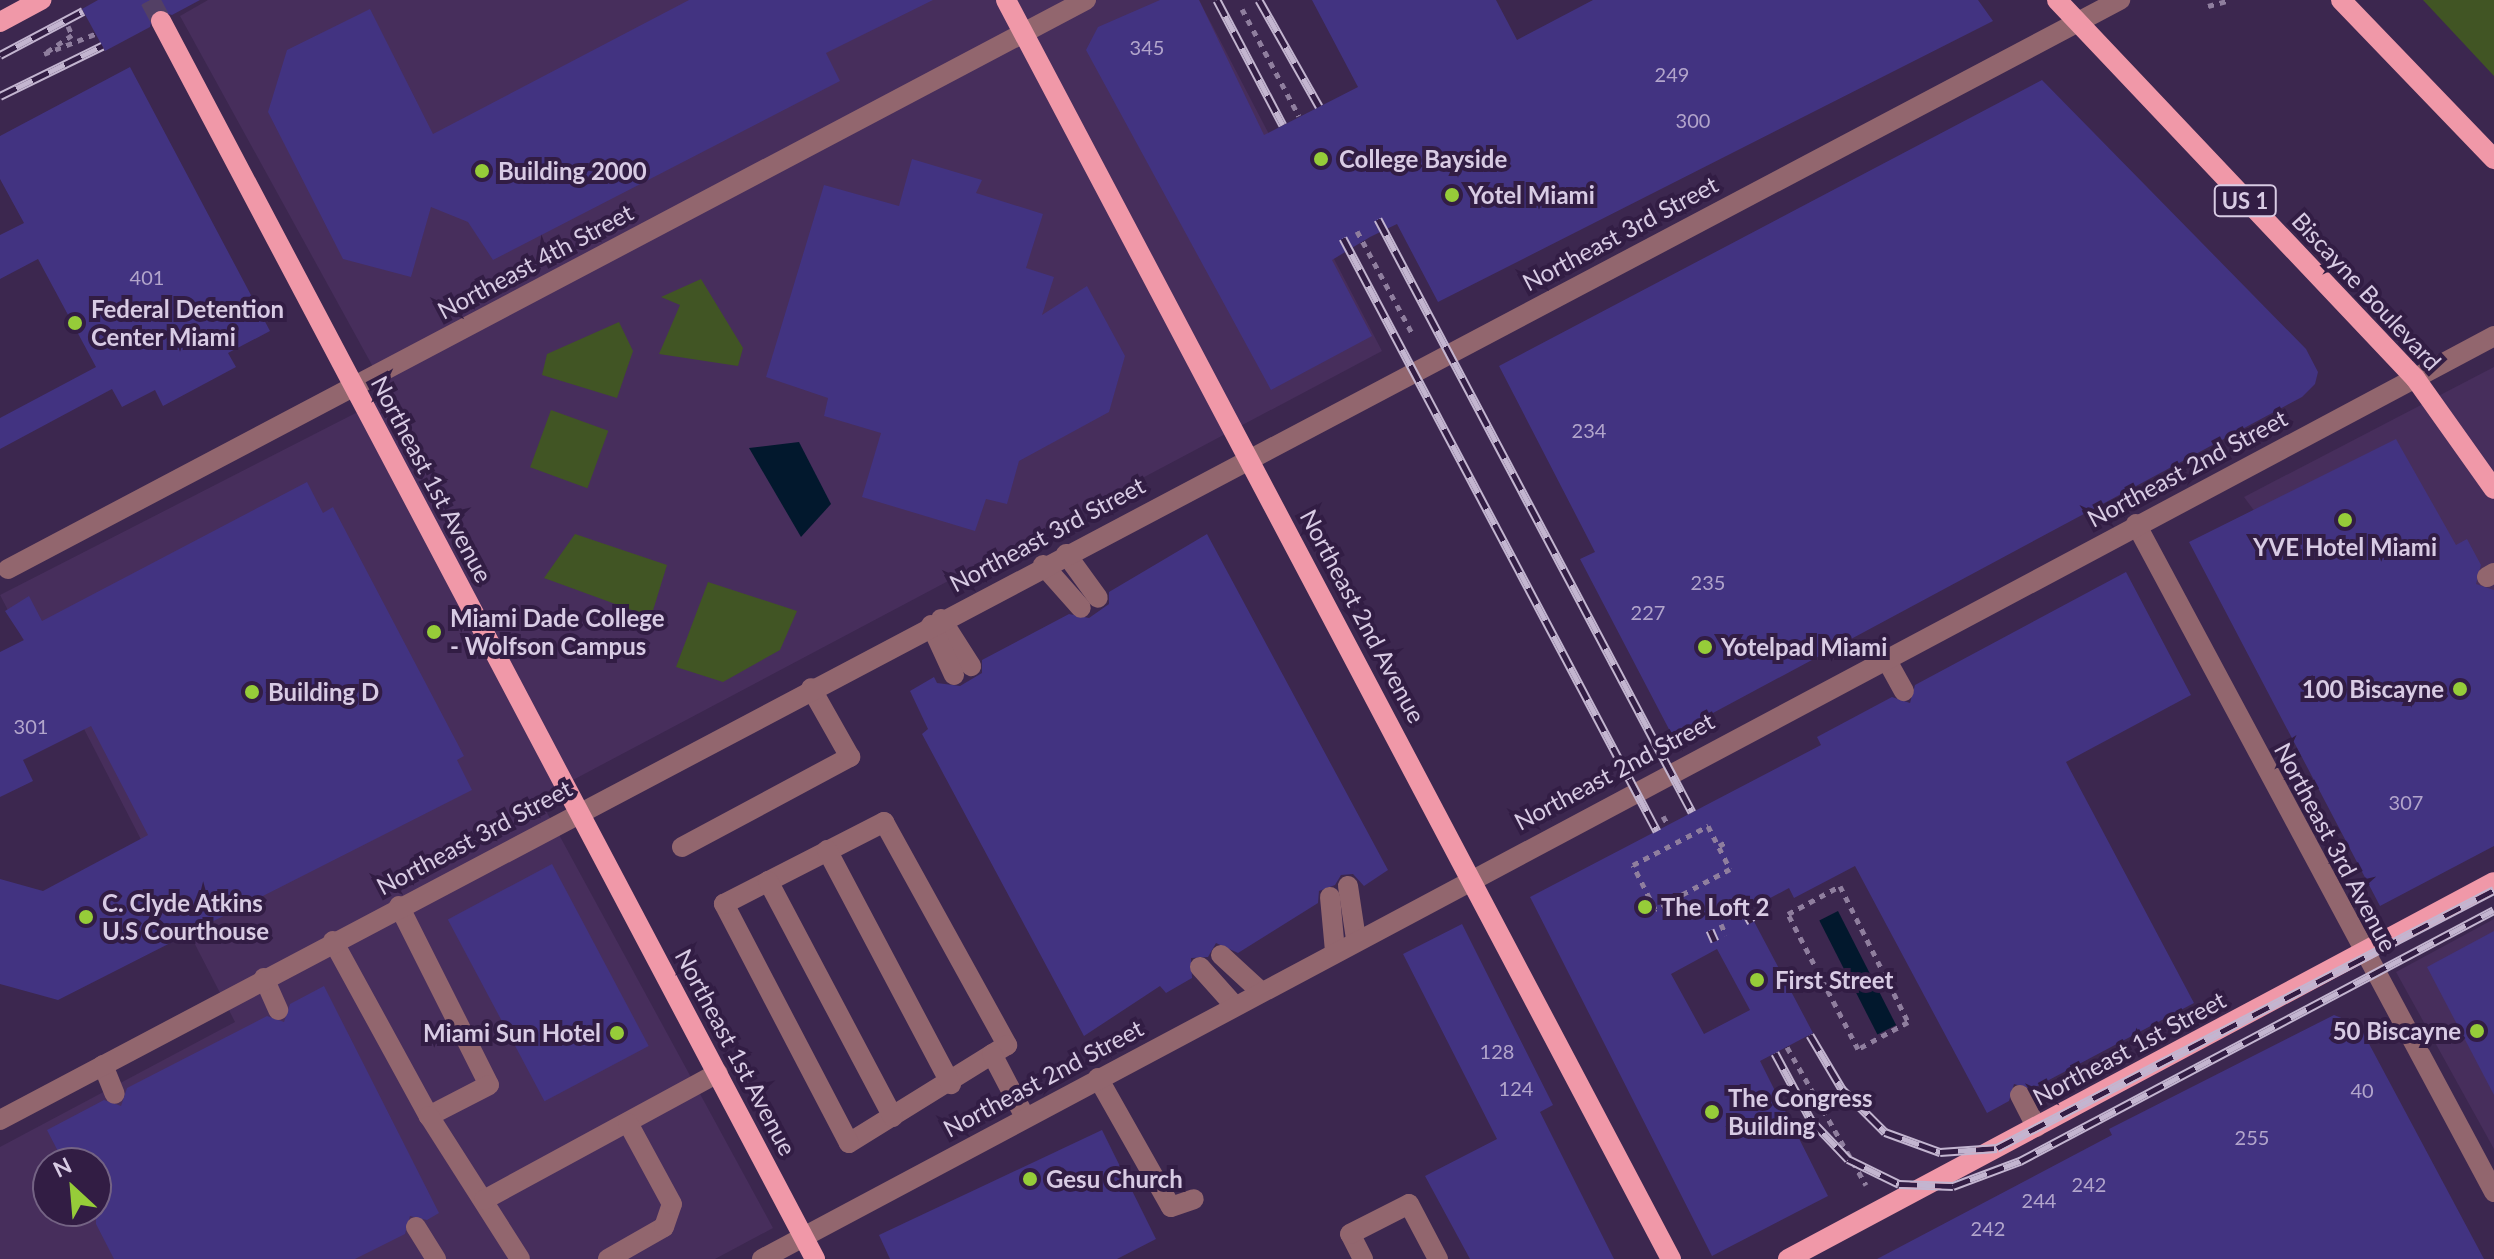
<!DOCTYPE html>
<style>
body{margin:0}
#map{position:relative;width:2494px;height:1259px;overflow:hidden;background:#3c274f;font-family:Lato,sans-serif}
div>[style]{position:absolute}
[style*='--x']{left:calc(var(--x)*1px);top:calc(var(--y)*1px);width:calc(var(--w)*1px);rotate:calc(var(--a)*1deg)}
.built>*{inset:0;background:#472e5c}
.green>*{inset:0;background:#415524;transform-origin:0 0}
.water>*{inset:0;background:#02182d;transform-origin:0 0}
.building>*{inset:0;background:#423381;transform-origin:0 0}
.major-tunnel>*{height:20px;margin-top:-10px;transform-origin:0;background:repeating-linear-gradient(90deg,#534065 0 20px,transparent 0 30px)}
.path>*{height:5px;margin-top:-2.5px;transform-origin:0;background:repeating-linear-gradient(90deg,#8f7e9e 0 6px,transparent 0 12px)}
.minor>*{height:20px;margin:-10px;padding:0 10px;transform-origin:10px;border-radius:10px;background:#92666e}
.major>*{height:20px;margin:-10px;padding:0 10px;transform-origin:10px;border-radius:10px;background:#f098a8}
.rail>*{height:9px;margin-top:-4.5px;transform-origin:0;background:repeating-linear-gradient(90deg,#321d44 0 18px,#c3b5d0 0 36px);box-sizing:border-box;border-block:2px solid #c3b5d0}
.dots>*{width:22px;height:22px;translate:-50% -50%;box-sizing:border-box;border:4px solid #321d44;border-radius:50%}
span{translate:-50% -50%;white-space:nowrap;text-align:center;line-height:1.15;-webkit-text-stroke:8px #321d44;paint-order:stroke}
.number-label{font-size:20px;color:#b2a5cb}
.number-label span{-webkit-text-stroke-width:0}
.shield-label span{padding:2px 6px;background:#321d44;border:2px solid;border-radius:6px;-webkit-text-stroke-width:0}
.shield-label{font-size:22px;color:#d8cbe4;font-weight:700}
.poi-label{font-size:24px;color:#d8cbe4;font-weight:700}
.left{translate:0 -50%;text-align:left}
.right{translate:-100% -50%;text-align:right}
.street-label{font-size:24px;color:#d8cbe4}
.north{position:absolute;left:32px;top:1147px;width:80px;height:80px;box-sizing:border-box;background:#321d44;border:2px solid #746384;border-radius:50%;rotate:334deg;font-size:22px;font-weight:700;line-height:32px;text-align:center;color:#d8cbe4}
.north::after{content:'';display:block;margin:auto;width:28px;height:36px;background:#96cc39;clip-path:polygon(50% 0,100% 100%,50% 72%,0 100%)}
</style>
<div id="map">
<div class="built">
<div style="clip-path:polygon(evenodd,208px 0,1199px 0,1382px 351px,539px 798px,773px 1228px,715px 1259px,0 1259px,0 1147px,235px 1022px,50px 663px,38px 668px,0 595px,389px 396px,180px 16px,208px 0,48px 1163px,96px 1163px,96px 1211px,48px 1211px,48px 1163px)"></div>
<div style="clip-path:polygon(2494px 367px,2494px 835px,2244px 497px)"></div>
<div style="clip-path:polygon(2494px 919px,2494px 1149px,2396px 972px)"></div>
</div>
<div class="green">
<div style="clip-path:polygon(2423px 0,2494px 0,2494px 76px)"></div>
<div style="clip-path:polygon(701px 279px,743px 348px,738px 366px,659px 354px,680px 305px,661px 297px)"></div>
<div style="clip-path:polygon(619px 322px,633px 351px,617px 398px,542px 375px,547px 354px)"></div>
<div style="left:551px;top:410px;width:61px;height:61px;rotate:20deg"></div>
<div style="clip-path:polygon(575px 534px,667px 565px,651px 617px,544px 578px)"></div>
<div style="clip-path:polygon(708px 582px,797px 611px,780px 650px,723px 682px,676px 667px)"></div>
</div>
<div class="water">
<div style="clip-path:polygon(799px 442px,831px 504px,801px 537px,749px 448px)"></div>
<div style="left:1838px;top:911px;width:128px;height:21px;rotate:63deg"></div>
</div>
<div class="building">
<div style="clip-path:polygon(98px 0,200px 0,172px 15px,154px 10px,150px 27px,105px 51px,82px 9px)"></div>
<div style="clip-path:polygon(689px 0,933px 0,826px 53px,840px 81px,493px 260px,468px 222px,431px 207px,411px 277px,343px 259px,268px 112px,287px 50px,370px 9px,433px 134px)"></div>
<div style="clip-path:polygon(1160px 0,1199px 0,1264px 135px,1358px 87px,1312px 0,1496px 0,1517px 40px,1593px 0,1978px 0,1993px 21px,1438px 302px,1397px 224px,1370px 237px,1332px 260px,1372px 336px,1271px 390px,1086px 50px,1098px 27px)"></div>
<div style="clip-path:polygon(130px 67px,270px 331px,228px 353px,236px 367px,163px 406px,155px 390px,122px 407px,112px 389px,0 449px,0 418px,96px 367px,38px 259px,0 279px,0 235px,24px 223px,0 179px,0 136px)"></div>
<div style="clip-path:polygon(2042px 80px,2306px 349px,2318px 372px,2315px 384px,2302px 397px,1672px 735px,1580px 559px,1595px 552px,1499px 366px)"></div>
<div style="clip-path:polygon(912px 159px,982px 180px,976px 193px,1043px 214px,1026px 268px,1054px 277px,1042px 315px,1087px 286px,1125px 356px,1109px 412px,1019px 461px,1007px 504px,986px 499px,975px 531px,862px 497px,881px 433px,824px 416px,828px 398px,766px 377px,824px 185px,899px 206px)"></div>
<div style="clip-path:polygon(2396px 439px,2456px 545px,2467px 539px,2481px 565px,2476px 584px,2494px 590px,2494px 846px,2380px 906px,2189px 542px)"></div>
<div style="clip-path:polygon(307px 482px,323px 513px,333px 507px,464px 756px,457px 760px,472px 790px,58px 1000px,0 984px,0 879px,43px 891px,148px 835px,91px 726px,23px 760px,33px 781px,0 797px,0 652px,24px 640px,5px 611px,29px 596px,42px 621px)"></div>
<div style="clip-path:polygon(1207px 534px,1388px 870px,1364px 886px,1353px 874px,1341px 875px,1335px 885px,1319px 891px,1318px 903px,1238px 953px,1216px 943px,1208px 957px,1191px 958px,1192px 978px,1166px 993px,1160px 986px,1084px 1036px,922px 734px,928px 729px,910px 691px,934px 677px,937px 683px,960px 686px,982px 673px,982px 660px,1069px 614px,1089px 618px,1109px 604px,1109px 592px)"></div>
<div style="clip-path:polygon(evenodd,2126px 572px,2191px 695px,2066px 762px,2194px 1003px,2032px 1089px,2014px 1084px,2009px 1101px,1987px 1113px,1855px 866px,1794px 898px,1789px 888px,1748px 910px,1813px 1033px,1760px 1061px,1828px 1196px,1712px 1256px,1530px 897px,1821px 745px,1817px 737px,1892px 697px,1910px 703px,1915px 685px,2126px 572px,1717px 949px,1750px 1010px,1704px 1034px,1671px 974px,1717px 949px)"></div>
<div style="left:552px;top:864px;width:206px;height:118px;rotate:62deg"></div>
<div style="clip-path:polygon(1462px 924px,1553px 1105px,1540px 1112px,1614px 1259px,1470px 1259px,1425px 1176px,1497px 1139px,1403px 954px)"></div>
<div style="clip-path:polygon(2494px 931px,2494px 1095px,2427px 967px)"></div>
<div style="clip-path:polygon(324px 986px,439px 1213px,427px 1220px,410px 1216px,405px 1234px,355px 1259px,114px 1259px,96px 1224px,96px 1163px,64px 1163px,47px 1130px,104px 1100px,121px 1106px,127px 1088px,267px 1016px,284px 1022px,290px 1004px)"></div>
<div style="clip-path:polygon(2334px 1015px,2359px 1025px,2484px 1259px,1877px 1259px,2112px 1135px,2109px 1129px)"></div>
<div style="clip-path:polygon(1102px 1130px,1156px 1239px,1117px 1259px,890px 1259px,879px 1235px)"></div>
</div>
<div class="major-tunnel">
<div style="--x:150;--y:0;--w:24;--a:62"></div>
</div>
<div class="path">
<div style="--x:2208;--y:6;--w:23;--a:-15"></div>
<div style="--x:1242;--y:9;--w:121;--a:62"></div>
<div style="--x:68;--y:26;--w:10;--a:66"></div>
<div style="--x:72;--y:35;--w:34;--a:146"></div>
<div style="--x:44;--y:54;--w:55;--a:-21.4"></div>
<div style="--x:1357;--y:231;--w:118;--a:61.7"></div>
<div style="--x:1663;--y:816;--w:10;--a:61"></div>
<div style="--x:1708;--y:826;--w:48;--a:62.9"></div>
<div style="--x:1730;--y:869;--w:85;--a:151.9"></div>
<div style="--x:1655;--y:909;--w:49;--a:-116.6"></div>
<div style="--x:1633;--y:865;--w:85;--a:-27.5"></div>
<div style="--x:1719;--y:846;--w:10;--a:-29"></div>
<div style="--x:1840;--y:886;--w:152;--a:63.4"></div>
<div style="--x:1908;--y:1022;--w:57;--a:151.6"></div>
<div style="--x:1858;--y:1049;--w:152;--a:-117.4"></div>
<div style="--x:1788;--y:914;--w:59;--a:-28.3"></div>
<div style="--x:1721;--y:924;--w:12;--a:66"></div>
<div style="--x:1787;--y:1047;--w:159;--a:60.2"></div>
</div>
<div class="minor">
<div style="--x:2136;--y:524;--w:758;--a:61.81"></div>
<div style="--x:1066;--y:554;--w:54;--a:54"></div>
<div style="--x:1043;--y:565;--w:57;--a:48.5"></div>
<div style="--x:8;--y:569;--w:1219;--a:-27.83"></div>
<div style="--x:2487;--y:577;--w:8;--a:-30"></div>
<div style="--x:941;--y:619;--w:56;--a:57.4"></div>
<div style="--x:931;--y:625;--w:55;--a:65.3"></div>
<div style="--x:1885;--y:657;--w:39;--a:61"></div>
<div style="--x:884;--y:822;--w:255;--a:61.1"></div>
<div style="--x:1007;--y:1045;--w:186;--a:148.2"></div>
<div style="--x:849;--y:1143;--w:270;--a:-117.6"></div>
<div style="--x:724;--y:904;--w:180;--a:-27.1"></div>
<div style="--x:682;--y:847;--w:191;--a:-28.2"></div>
<div style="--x:850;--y:757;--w:79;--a:-119.5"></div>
<div style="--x:827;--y:850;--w:265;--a:62.1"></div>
<div style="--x:768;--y:881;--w:267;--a:62.1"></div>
<div style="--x:1348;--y:886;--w:54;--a:81.4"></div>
<div style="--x:1330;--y:897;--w:54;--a:84.7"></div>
<div style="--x:399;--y:906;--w:200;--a:63.3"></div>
<div style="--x:489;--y:1085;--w:68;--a:152.7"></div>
<div style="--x:333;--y:941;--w:200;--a:61.3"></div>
<div style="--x:429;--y:1116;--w:169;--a:57.5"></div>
<div style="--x:1221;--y:955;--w:53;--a:42.7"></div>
<div style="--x:1200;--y:967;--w:51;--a:48.2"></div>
<div style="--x:264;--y:978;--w:35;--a:66"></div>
<div style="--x:992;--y:1054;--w:71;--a:62.4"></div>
<div style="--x:103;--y:1065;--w:31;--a:68"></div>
<div style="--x:1098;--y:1078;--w:148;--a:60.5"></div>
<div style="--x:1171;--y:1207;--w:24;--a:-19"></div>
<div style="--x:2020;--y:1095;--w:36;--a:63"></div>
<div style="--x:0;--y:1120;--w:2398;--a:-27.85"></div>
<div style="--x:484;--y:1200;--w:266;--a:-28.5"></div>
<div style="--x:416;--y:1227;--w:38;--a:58"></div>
<div style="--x:608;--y:1259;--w:64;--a:-29.7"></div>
<div style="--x:664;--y:1227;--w:24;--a:-71"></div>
<div style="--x:672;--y:1204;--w:92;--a:-118.5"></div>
<div style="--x:762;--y:1259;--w:1963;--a:-28.05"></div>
<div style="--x:1363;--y:1259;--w:28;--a:-117"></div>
<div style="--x:1350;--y:1234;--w:66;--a:-27"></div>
<div style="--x:1409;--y:1204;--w:62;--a:62.2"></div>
</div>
<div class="major">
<div style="--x:1006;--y:0;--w:1424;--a:62.16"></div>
<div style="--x:2057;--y:0;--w:521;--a:46.56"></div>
<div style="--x:2415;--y:378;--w:136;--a:54.6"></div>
<div style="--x:2341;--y:0;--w:221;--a:46.1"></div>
<div style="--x:161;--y:21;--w:1400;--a:62.15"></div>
<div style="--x:0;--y:22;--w:47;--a:-28.2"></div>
<div style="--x:1788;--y:1259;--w:800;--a:-28.1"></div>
</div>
<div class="rail">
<div style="--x:1217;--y:0;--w:141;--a:62.2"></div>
<div style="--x:1259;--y:0;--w:122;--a:60.5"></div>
<div style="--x:0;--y:55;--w:94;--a:-27.9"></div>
<div style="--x:0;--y:96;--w:114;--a:-26.1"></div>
<div style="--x:1378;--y:219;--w:671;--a:62.1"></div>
<div style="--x:1343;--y:238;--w:671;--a:62.1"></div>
<div style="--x:1745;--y:911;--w:13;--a:61"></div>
<div style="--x:1710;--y:930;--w:12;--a:66"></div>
<div style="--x:1810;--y:1035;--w:63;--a:59.3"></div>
<div style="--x:1842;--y:1089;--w:61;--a:45"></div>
<div style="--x:1885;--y:1132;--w:59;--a:20"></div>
<div style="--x:1940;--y:1152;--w:57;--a:-4"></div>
<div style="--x:1997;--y:1148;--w:560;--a:-27.43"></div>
<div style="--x:1775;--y:1053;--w:76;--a:61.8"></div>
<div style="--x:1811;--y:1120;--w:54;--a:46.5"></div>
<div style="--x:1848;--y:1159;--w:57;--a:26.1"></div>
<div style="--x:1899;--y:1184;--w:54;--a:2.1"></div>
<div style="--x:1953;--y:1186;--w:72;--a:-20.5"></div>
<div style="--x:2020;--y:1161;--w:536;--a:-27.9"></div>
</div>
<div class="dots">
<div style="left:1321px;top:159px;background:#96cc39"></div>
<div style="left:482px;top:171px;background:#96cc39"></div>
<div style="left:1452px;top:195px;background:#96cc39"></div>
<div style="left:75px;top:323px;background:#96cc39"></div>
<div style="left:2345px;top:520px;background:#96cc39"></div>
<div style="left:434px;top:632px;background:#96cc39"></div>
<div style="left:1705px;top:647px;background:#96cc39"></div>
<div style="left:2460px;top:689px;background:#96cc39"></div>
<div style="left:252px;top:692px;background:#96cc39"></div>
<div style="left:1645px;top:907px;background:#96cc39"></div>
<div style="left:86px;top:917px;background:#96cc39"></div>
<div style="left:1757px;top:980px;background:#96cc39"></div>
<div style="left:2477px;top:1031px;background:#96cc39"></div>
<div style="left:617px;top:1033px;background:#96cc39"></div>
<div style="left:1712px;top:1112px;background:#96cc39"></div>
<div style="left:1030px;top:1179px;background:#96cc39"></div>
</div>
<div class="number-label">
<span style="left:1147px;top:47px">345</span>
<span style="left:1672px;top:74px">249</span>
<span style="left:1693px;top:120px">300</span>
<span style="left:147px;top:277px">401</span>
<span style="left:1589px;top:430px">234</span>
<span style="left:1708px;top:582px">235</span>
<span style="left:1648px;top:612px">227</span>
<span style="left:31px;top:726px">301</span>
<span style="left:2406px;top:802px">307</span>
<span style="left:1497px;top:1051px">128</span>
<span style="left:1516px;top:1088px">124</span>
<span style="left:2362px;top:1090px">40</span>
<span style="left:2252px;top:1137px">255</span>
<span style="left:2089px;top:1184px">242</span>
<span style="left:2039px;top:1200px">244</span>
<span style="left:1988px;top:1228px">242</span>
</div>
<div class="shield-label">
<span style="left:2245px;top:201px">US 1</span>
</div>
<div class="poi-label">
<span class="left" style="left:1339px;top:159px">College Bayside</span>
<span class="left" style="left:498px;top:171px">Building 2000</span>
<span class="left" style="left:1468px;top:195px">Yotel Miami</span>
<span class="left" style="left:91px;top:323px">Federal Detention<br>Center Miami</span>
<span style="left:2345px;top:547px">YVE Hotel Miami</span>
<span class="left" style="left:450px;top:632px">Miami Dade College<br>- Wolfson Campus</span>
<span class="left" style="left:1721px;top:647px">Yotelpad Miami</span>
<span class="right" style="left:2444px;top:689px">100 Biscayne</span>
<span class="left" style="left:268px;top:692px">Building D</span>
<span class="left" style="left:102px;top:917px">C. Clyde Atkins<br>U.S Courthouse</span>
<span class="left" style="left:1661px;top:907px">The Loft 2</span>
<span class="left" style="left:1775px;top:980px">First Street</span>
<span class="right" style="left:2461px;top:1031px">50 Biscayne</span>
<span class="right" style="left:601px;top:1033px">Miami Sun Hotel</span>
<span class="left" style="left:1728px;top:1112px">The Congress<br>Building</span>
<span class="left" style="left:1046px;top:1179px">Gesu Church</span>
</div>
<div class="street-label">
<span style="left:1620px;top:233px;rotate:-28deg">Northeast 3rd Street</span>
<span style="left:535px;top:261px;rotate:-28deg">Northeast 4th Street</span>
<span style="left:2367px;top:291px;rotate:47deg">Biscayne Boulevard</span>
<span style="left:2187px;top:468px;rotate:-28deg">Northeast 2nd Street</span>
<span style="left:432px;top:479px;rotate:62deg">Northeast 1st Avenue</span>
<span style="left:1047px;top:534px;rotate:-28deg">Northeast 3rd Street</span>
<span style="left:1363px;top:616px;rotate:62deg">Northeast 2nd Avenue</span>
<span style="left:1614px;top:771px;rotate:-28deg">Northeast 2nd Street</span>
<span style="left:474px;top:837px;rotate:-28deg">Northeast 3rd Street</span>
<span style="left:2336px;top:847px;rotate:62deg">Northeast 3rd Avenue</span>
<span style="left:2129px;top:1048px;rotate:-28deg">Northeast 1st Street</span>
<span style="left:736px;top:1052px;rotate:62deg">Northeast 1st Avenue</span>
<span style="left:1043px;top:1078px;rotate:-28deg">Northeast 2nd Street</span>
</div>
<div class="north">N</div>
</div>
